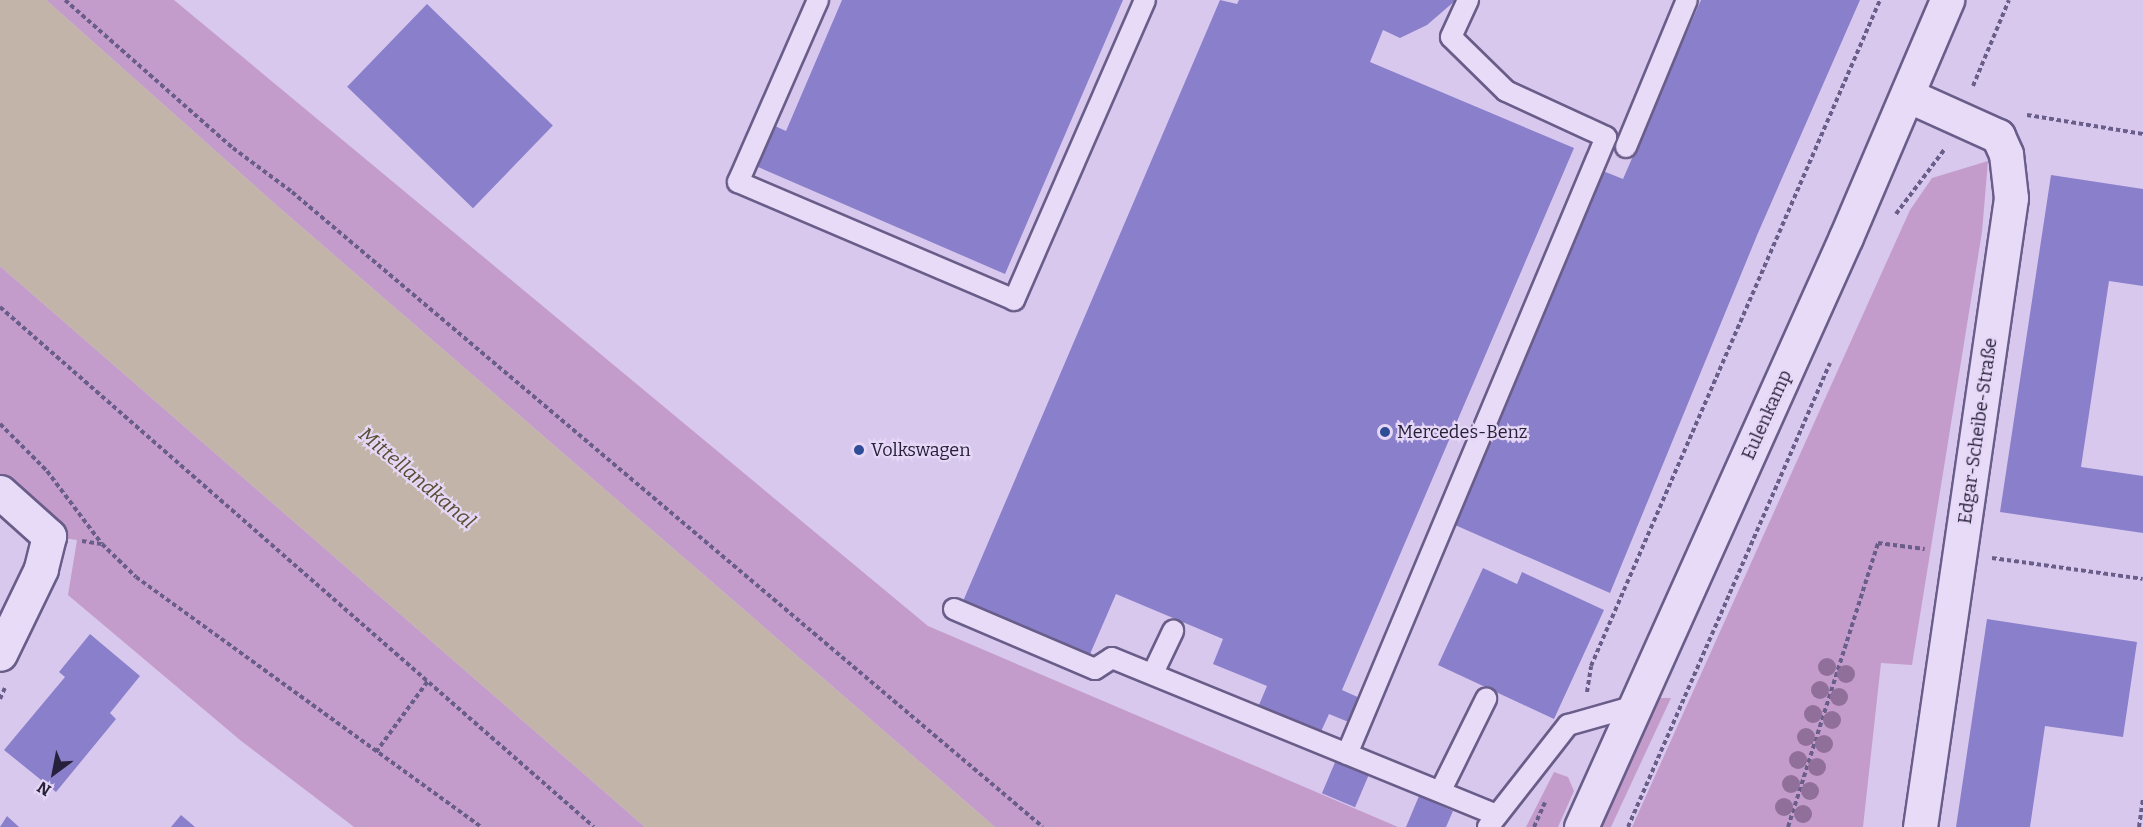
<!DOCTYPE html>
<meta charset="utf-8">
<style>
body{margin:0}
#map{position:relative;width:2143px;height:827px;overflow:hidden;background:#d8c8ee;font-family:Bitter,serif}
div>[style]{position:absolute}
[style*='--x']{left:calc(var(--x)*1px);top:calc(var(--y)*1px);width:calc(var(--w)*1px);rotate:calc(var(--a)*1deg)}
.green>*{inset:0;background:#c49ccc}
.water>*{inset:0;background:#c2b4a9}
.building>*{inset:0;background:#8a7fcb;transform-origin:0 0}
.path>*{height:4px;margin-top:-2px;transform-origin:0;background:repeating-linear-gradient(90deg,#695d89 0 4.5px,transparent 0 7.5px)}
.roads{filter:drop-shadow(2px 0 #695d89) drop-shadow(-2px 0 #695d89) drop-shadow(0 2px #695d89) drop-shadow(0 -2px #695d89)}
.service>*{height:20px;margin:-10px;padding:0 10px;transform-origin:10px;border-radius:10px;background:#e8dbf8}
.minor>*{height:33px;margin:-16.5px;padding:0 16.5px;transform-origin:16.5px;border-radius:16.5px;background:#e8dbf8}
.tertiary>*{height:33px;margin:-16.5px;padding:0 16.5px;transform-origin:16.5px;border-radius:16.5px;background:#e8dbf8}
.trees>*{width:18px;height:18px;margin:-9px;border-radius:50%;background:#90709a}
.dots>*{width:16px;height:16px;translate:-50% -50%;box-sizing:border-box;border:3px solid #e5d7f5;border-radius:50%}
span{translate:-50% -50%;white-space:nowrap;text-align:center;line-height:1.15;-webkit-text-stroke:4.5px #e5d7f5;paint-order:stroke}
.street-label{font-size:18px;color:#26203a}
.poi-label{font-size:18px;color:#26203a}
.left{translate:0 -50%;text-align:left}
.water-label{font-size:20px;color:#594c30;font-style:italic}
.north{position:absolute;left:24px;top:743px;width:60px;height:60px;-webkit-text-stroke:4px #e5d7f5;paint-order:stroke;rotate:212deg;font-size:16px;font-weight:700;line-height:24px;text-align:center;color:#26203a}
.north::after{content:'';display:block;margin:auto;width:21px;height:27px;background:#26203a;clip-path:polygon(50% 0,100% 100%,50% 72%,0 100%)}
</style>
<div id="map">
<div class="green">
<div style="clip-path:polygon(46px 0,174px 0,928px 626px,1398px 827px,995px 827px,275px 204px)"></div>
<div style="clip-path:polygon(1988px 161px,1982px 232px,1912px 665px,1881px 663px,1863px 827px,1632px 827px,1910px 210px,1932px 178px)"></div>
<div style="clip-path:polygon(0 266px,645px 827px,354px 827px,240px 740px,68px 595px,77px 540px,49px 536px,0 492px)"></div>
<div style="clip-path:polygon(1657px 698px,1671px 698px,1611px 827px,1598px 827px)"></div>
<div style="clip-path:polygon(1554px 772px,1568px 777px,1574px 791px,1558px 827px,1526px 827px)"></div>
</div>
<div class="water">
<div style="clip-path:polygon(0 0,46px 0,275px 204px,995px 827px,645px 827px,0 266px)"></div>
</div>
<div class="building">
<div style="clip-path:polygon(842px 0,1123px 0,1005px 274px,758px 167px,775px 126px,786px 131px)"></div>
<div style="clip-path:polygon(1220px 0,1237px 4px,1239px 0,1456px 0,1427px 25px,1400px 38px,1383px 30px,1370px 62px,1574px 148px,1342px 690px,1362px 699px,1351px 723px,1329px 714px,1318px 738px,1256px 712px,1267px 686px,1213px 664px,1223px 639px,1116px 594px,1087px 661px,961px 606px)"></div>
<div style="clip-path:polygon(1701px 0,1860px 0,1758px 233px,1610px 593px,1455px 525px,1603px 171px,1623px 179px)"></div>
<div style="left:427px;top:4px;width:175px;height:115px;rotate:44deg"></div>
<div style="clip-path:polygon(2051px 175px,2143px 189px,2143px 286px,2109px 281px,2081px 467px,2143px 476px,2143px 533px,2000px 512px)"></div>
<div style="clip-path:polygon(1483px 568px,1517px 584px,1522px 572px,1604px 610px,1554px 719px,1438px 665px)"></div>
<div style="clip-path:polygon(1987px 619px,2137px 642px,2123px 737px,2045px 726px,2030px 827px,1956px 827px)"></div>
<div style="clip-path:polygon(90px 634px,140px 676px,110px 713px,116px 719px,56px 792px,4px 750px,65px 677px,59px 672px)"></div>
<div style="left:1336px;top:760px;width:36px;height:36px;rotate:23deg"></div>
<div style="clip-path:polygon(1419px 796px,1453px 811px,1446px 827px,1406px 827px)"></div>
<div style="clip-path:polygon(181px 815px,195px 827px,171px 827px)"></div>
<div style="clip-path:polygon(7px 816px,19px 827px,0 827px)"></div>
</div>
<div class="path">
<div style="--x:65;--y:0;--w:224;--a:41.4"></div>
<div style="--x:233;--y:148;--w:74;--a:36.7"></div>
<div style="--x:292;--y:192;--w:983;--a:40.22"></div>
<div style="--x:1973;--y:86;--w:93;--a:-67.3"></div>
<div style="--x:2027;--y:115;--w:118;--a:9.3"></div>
<div style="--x:1896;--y:214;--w:80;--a:-53.1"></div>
<div style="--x:0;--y:307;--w:789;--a:41.2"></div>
<div style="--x:0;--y:424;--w:66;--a:45"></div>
<div style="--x:47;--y:471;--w:91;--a:53"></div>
<div style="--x:102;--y:544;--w:47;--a:44.1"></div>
<div style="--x:136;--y:577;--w:426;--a:35.9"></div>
<div style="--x:82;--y:541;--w:20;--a:9"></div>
<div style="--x:1992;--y:558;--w:152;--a:7.9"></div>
<div style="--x:1587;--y:692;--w:26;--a:-81"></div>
<div style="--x:1591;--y:666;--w:726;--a:-66.54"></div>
<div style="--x:0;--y:699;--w:12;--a:-66"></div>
<div style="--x:376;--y:752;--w:88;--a:-53.8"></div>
<div style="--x:1534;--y:827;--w:27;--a:-66"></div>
<div style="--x:1628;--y:827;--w:506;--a:-66.47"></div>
<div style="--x:1788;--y:827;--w:298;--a:-72.4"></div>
<div style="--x:1878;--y:543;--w:47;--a:7.3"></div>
<div style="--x:2139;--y:827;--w:28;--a:-82"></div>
</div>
<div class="roads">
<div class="service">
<div style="--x:818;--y:0;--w:199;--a:113.7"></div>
<div style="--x:738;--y:182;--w:300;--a:23.1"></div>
<div style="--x:1014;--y:300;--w:327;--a:-66.4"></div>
<div style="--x:1626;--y:147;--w:159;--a:-67.5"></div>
<div style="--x:954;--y:609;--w:153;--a:23.1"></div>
<div style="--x:1095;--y:669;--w:20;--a:-33"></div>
<div style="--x:1112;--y:658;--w:416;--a:22.2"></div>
<div style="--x:1153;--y:673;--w:47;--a:-64.5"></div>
<div style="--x:1347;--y:754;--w:669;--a:-67.23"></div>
<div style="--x:1606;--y:137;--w:110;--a:-155.3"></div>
<div style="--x:1506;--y:91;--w:77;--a:-135.5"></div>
<div style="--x:1451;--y:37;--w:41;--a:-65.3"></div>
<div style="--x:1441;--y:790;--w:102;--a:-63.7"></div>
<div style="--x:1488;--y:827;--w:130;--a:-51.9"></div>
<div style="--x:1568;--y:725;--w:73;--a:-15.9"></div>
</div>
<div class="minor">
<div style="--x:1907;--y:95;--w:100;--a:24.3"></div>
<div style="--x:1998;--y:136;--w:20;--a:66"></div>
<div style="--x:2006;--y:154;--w:44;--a:83.5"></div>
<div style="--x:2011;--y:198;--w:636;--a:98.23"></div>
<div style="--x:0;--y:492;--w:66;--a:41.9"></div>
<div style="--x:49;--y:536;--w:34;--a:104"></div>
<div style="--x:41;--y:569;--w:94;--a:115.8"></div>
</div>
<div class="tertiary">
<div style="--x:1581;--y:827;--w:647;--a:-65.81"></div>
<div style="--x:1846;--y:237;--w:258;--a:-66.9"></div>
</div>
</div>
<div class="trees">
<div style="left:1827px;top:667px"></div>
<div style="left:1846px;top:674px"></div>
<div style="left:1820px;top:690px"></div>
<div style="left:1839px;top:697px"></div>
<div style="left:1813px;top:714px"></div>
<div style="left:1832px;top:720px"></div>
<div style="left:1806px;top:737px"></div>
<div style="left:1824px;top:744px"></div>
<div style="left:1798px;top:760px"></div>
<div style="left:1817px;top:767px"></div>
<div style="left:1791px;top:784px"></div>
<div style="left:1810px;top:791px"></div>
<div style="left:1784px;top:807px"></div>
<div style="left:1803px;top:814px"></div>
</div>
<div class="dots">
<div style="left:1385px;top:432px;background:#2f4c97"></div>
<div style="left:859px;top:450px;background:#2f4c97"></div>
</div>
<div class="street-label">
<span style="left:1767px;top:415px;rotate:-66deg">Eulenkamp</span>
<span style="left:1978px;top:431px;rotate:-82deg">Edgar-Scheibe-Straße</span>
</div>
<div class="poi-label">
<span class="left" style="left:1397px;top:432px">Mercedes-Benz</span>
<span class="left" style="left:871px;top:450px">Volkswagen</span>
</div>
<div class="water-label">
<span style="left:417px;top:478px;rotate:40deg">Mittellandkanal</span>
</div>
<div class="north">N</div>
</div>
